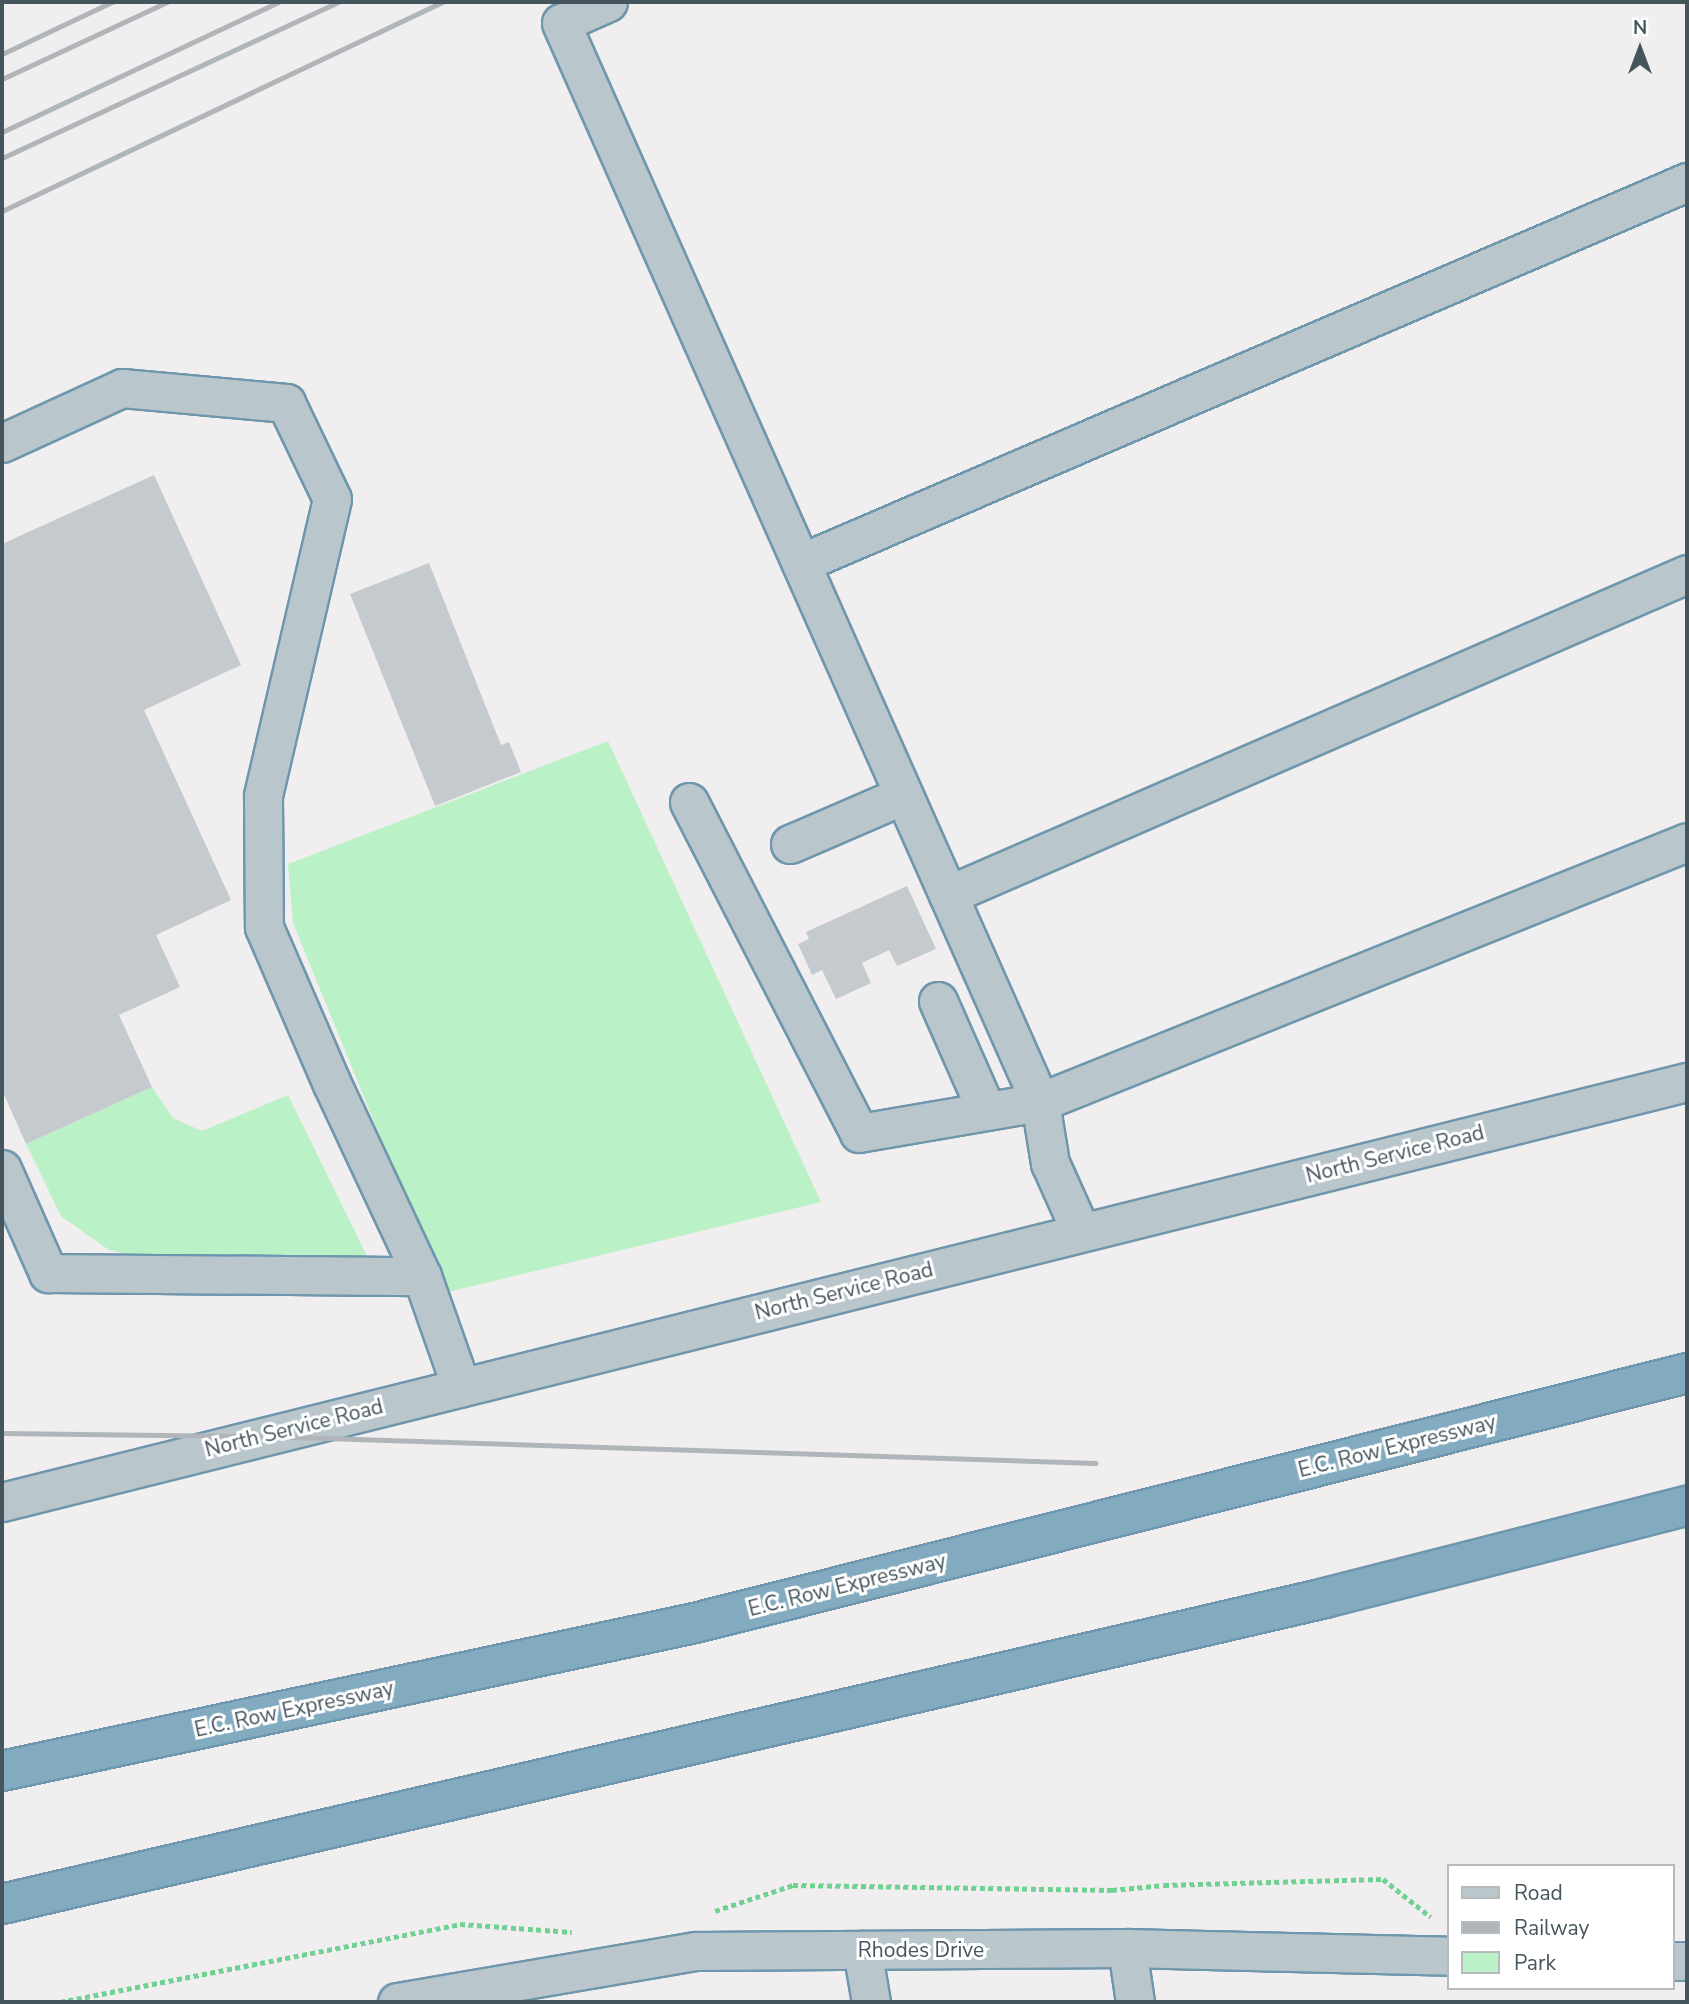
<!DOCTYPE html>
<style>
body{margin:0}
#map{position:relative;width:1689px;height:2004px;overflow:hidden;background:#f1eeef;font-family:"Nunito Sans",sans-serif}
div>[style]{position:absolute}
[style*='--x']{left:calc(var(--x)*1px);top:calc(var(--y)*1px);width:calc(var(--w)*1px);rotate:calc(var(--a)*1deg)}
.green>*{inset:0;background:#baf1c6}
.building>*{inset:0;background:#c5cace}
.path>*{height:4.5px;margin-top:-2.25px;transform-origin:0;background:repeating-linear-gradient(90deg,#70d192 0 5px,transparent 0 8.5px)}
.roads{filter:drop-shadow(2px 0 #6e96ac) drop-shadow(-2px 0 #6e96ac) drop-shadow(0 2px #6e96ac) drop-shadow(0 -2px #6e96ac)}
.minor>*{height:37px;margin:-18.5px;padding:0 18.5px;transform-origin:18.5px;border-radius:18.5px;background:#b9c6cc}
.highway>*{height:38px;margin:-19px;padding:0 19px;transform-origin:19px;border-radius:19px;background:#83abc0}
.rail>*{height:5px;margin:-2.5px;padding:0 2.5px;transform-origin:2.5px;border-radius:2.5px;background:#b0b5b9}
span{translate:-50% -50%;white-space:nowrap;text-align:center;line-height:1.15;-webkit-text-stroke:6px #fff;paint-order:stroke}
.street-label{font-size:21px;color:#45555d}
.frame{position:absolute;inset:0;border:4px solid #45555d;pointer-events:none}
.legend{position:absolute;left:1447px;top:1864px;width:228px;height:126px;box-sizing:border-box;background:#fff;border:2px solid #b5bbbe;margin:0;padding:9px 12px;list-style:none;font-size:21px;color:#45555d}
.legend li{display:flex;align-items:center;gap:14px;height:35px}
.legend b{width:35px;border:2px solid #b5bbbe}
.north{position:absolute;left:1605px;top:14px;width:70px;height:70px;-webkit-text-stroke:5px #fff;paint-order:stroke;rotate:0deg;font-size:19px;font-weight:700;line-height:28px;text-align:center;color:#45555d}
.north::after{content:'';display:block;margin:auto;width:24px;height:32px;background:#45555d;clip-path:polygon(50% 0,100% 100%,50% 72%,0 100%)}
</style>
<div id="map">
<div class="green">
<div style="clip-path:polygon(608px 741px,821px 1202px,444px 1293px,293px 923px,288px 864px)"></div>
<div style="clip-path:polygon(152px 1087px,173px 1118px,202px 1131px,288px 1095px,370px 1262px,136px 1256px,109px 1250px,61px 1216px,26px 1144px)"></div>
</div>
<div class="building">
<div style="clip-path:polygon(154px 475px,241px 665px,144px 710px,231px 900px,156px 935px,180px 987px,119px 1015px,152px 1087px,26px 1144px,2px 1090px,2px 544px)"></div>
<div style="clip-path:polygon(429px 563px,501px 745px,509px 742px,521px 772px,435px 806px,350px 594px)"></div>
<div style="clip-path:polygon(907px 886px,936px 949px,897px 966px,889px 950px,862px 963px,871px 983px,836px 999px,822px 970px,812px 975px,798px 944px,809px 939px,806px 932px)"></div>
</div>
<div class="path">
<div style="--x:715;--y:1911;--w:82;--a:-18.4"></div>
<div style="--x:793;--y:1885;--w:319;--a:0.9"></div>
<div style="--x:1112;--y:1890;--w:52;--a:-5.5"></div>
<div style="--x:1164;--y:1885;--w:219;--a:-1.6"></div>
<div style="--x:1383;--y:1879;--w:61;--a:38.4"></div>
<div style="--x:60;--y:2002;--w:408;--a:-11"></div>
<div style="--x:460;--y:1924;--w:112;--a:4.1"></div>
</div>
<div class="roads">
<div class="minor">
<div style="--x:608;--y:2;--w:51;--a:155.9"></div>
<div style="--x:561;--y:23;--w:1181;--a:66.06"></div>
<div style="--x:1040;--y:1102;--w:62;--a:80.7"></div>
<div style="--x:1050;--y:1163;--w:76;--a:65.8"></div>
<div style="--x:2;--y:443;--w:132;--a:-24.6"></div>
<div style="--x:122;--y:388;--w:165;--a:5.2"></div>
<div style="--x:286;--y:403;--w:106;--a:64.4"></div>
<div style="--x:332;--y:499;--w:305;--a:103.1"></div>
<div style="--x:263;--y:796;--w:131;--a:89.6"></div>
<div style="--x:264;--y:927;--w:171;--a:66.6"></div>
<div style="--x:332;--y:1084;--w:212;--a:64.9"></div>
<div style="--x:422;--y:1276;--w:118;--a:70.6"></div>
<div style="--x:801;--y:563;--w:964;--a:-23.27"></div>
<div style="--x:689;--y:802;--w:372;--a:62.8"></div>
<div style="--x:859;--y:1133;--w:184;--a:-9.7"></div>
<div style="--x:1040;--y:1102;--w:697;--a:-21.89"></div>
<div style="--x:790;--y:844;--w:123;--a:-23.4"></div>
<div style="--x:948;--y:895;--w:806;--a:-23.48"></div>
<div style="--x:938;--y:1001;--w:119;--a:66.2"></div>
<div style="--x:2;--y:1169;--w:114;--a:66.1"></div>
<div style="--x:48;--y:1273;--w:374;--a:0.5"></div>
<div style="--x:2;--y:1502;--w:1737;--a:-14"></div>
<div style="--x:1127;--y:1948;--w:55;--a:81.6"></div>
<div style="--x:862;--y:1950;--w:53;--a:80.2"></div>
<div style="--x:1673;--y:1961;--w:14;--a:0"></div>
<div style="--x:397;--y:2002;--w:302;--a:-9.7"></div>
<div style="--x:695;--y:1951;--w:432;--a:-0.4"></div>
<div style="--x:1127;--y:1948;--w:322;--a:1.4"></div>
</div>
<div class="highway">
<div style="--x:2;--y:1771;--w:709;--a:-12.06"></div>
<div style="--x:695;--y:1623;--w:1023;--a:-14.14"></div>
<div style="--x:2;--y:1904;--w:1358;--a:-13.02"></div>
<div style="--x:1325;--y:1598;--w:374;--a:-14.3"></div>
</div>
</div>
<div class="rail">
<div style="--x:2;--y:54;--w:122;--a:-25.3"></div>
<div style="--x:2;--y:79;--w:182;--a:-25"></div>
<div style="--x:2;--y:132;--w:305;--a:-25.2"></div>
<div style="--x:2;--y:158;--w:370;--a:-24.9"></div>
<div style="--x:2;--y:211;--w:488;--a:-25.4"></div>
<div style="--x:2;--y:1433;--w:260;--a:0.7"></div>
<div style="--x:262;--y:1436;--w:834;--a:1.85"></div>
</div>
<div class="street-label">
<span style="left:1395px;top:1154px;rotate:-14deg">North Service Road</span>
<span style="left:844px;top:1291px;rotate:-14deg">North Service Road</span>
<span style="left:294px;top:1428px;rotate:-14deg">North Service Road</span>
<span style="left:1397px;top:1446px;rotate:-14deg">E.C. Row Expressway</span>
<span style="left:847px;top:1585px;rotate:-14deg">E.C. Row Expressway</span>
<span style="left:294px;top:1709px;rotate:-12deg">E.C. Row Expressway</span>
<span style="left:921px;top:1950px">Rhodes Drive</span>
</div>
<div class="frame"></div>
<ul class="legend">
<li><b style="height:9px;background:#b9c6cc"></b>Road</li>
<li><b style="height:9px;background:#b0b5b9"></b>Railway</li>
<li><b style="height:19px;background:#baf1c6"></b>Park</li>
</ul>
<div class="north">N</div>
</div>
